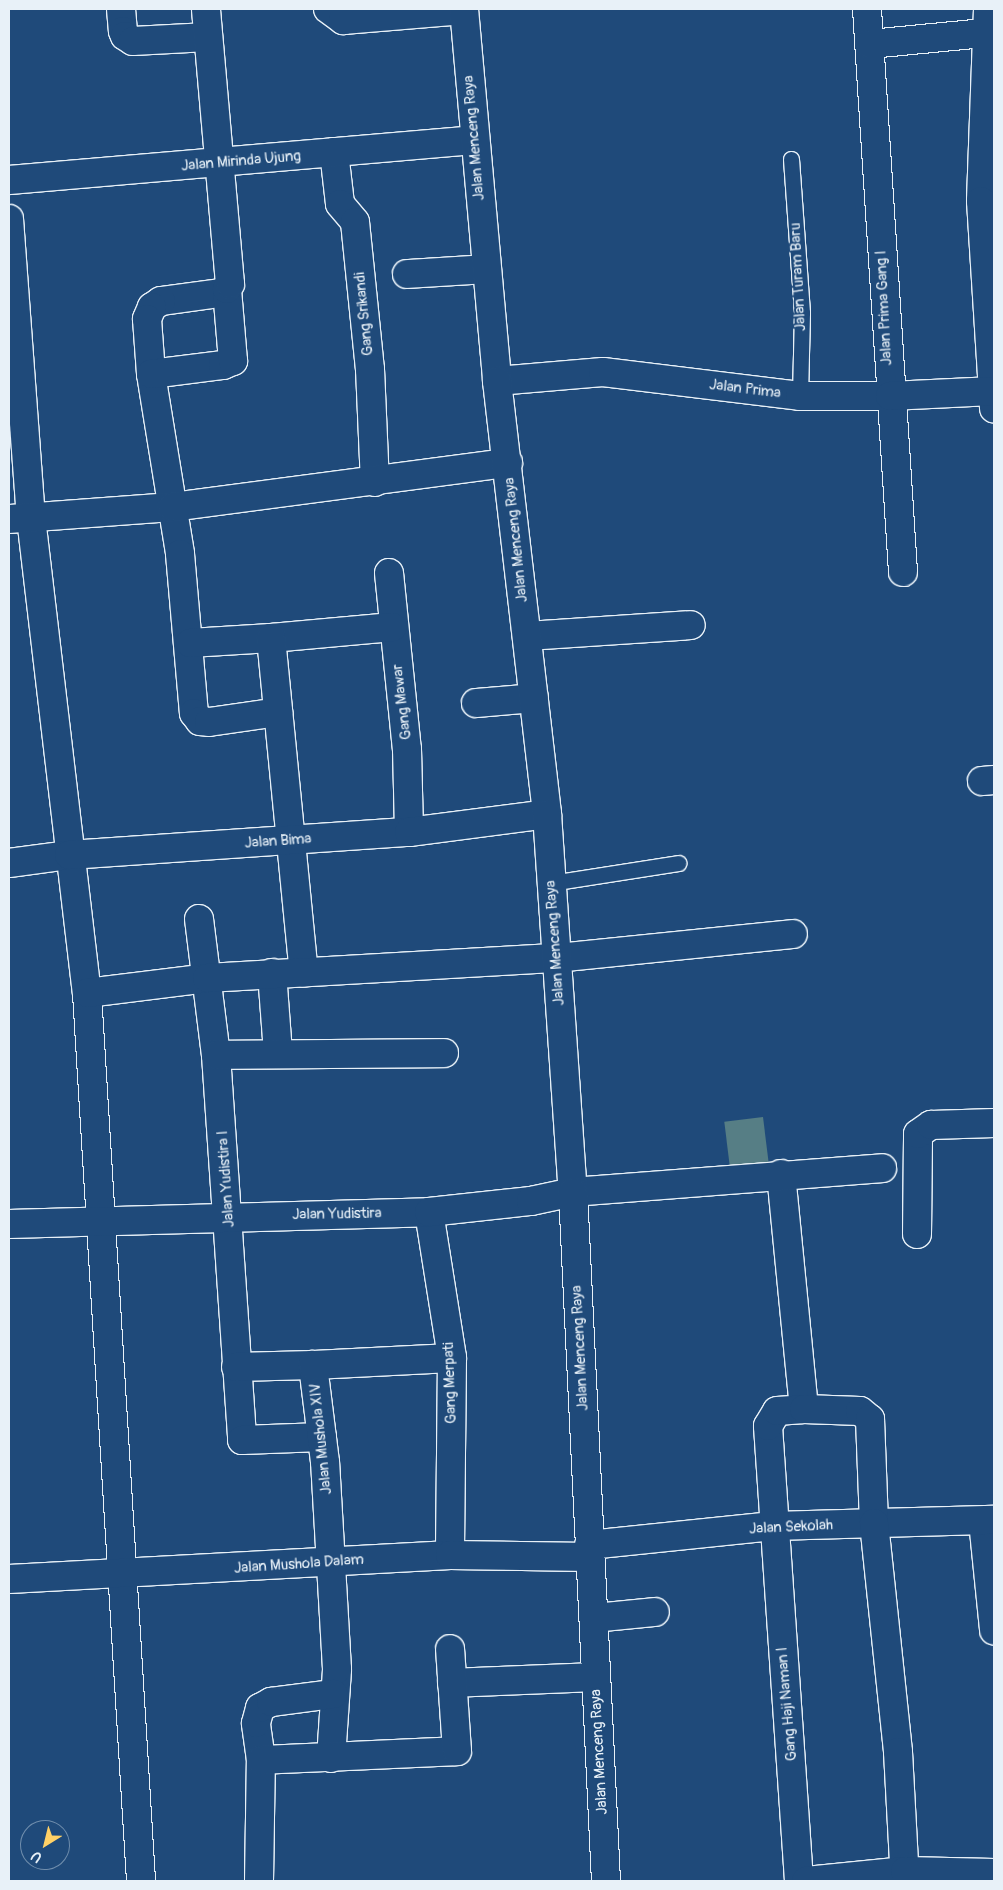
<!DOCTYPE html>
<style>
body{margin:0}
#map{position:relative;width:1003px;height:1890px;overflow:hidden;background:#1f4a7a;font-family:Pangolin,sans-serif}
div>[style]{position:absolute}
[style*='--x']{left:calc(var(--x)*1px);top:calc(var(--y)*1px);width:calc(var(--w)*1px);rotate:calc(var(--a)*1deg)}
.green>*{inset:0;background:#567e85;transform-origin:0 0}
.roads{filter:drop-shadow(1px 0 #e8f1f8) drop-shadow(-1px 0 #e8f1f8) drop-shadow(0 1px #e8f1f8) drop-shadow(0 -1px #e8f1f8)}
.lane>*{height:15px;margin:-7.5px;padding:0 7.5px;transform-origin:7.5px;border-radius:7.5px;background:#1f4a7a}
.street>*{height:28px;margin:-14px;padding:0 14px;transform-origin:14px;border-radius:14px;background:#1f4a7a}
.secondary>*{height:28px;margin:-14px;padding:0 14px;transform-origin:14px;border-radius:14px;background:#1f4a7a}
span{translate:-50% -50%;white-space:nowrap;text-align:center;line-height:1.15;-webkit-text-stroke:4px #1f4a7a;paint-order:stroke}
.street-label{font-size:15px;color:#e8f1f8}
.frame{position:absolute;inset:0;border:10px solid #e8f1f8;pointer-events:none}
.north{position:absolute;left:20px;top:1820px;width:50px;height:50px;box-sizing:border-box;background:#1f4a7a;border:1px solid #6f8dac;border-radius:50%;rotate:216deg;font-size:14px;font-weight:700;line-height:20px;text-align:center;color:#e8f1f8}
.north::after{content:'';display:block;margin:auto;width:18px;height:22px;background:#ffd166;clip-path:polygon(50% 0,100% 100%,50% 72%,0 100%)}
</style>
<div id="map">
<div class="green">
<div style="left:763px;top:1117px;width:52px;height:39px;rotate:83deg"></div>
</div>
<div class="roads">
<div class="lane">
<div style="--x:791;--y:159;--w:154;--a:85.9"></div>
<div style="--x:802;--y:313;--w:83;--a:91.4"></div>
<div style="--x:551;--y:883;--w:129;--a:-8.9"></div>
</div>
<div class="street">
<div style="--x:121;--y:9;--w:22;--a:85"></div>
<div style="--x:123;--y:31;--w:5;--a:68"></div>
<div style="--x:125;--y:36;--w:9;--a:32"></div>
<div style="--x:133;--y:41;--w:75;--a:-3.1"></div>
<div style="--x:328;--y:9;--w:19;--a:36"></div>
<div style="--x:343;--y:20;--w:121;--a:-4.7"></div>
<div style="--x:867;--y:9;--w:564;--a:86.34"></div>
<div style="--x:988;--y:9;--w:192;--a:92.1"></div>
<div style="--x:981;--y:201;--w:208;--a:86.4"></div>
<div style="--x:870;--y:44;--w:125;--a:-5.5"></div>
<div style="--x:334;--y:152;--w:52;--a:83.4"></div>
<div style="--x:340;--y:204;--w:23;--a:50"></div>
<div style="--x:355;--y:222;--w:148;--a:84.2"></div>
<div style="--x:370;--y:369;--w:113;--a:87.5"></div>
<div style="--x:9;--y:180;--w:467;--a:-4.9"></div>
<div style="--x:9;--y:219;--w:300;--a:85.8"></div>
<div style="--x:31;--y:518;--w:478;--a:83.3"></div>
<div style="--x:87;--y:993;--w:890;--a:86.52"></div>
<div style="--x:407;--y:274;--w:79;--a:-3.6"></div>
<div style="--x:227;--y:289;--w:8;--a:150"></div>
<div style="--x:220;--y:293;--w:60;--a:172.3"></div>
<div style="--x:161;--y:301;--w:11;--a:146"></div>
<div style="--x:152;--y:307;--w:13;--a:113"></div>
<div style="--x:147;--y:319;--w:55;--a:85.8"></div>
<div style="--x:151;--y:374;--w:182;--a:80.8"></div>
<div style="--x:180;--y:554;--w:160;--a:85"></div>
<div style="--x:194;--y:713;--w:10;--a:53"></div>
<div style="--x:200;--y:721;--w:9;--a:6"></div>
<div style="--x:209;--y:722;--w:70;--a:-8.2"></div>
<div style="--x:151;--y:374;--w:73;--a:-7.1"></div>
<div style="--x:223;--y:365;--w:11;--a:-22"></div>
<div style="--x:233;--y:361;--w:72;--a:-94.8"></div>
<div style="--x:227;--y:289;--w:6;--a:-59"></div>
<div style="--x:230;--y:284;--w:276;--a:-95"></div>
<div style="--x:497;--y:381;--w:106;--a:-4.9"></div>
<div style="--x:603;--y:372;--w:198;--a:6.9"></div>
<div style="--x:800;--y:396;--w:90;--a:0"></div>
<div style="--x:890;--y:396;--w:104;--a:-2.8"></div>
<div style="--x:9;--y:519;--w:163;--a:-4.2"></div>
<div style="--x:172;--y:507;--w:339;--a:-7.5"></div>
<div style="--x:389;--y:573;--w:177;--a:84.2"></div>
<div style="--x:407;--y:749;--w:83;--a:88.6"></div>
<div style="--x:527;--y:636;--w:164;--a:-3.8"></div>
<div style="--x:271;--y:638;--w:122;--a:-5.2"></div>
<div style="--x:190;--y:643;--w:81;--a:-3.5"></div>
<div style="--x:271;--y:638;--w:336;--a:84.4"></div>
<div style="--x:476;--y:703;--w:58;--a:-4.9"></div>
<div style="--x:982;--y:781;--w:12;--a:-5"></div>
<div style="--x:9;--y:863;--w:61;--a:-7.6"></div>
<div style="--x:69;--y:855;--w:341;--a:-3.9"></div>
<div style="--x:409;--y:832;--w:139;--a:-7.4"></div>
<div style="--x:199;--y:919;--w:137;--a:82.9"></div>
<div style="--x:216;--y:1055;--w:386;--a:86.1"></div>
<div style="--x:242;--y:1440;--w:80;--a:-2.1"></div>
<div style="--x:272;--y:973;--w:80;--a:85.7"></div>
<div style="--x:87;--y:993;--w:121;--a:-7.1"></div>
<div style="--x:207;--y:978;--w:351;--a:-3.3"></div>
<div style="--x:557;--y:958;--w:237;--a:-5.8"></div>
<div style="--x:216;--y:1055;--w:228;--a:-0.5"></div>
<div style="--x:781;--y:1174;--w:236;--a:84.4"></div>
<div style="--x:429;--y:1212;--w:148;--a:81"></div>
<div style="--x:452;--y:1358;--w:197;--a:90.6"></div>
<div style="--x:9;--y:1224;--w:420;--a:-1.6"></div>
<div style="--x:429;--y:1212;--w:103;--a:-6.2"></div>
<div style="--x:531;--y:1201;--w:43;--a:-12.1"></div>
<div style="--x:573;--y:1192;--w:310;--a:-4.4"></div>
<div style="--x:917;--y:1234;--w:100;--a:-89.4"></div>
<div style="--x:918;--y:1134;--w:16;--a:-35"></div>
<div style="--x:931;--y:1125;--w:63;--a:-1.8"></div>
<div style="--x:236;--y:1367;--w:77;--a:-1.5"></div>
<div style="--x:983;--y:1521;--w:110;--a:84.2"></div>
<div style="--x:589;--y:1545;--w:185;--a:-5.9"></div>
<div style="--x:773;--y:1526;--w:221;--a:-1.6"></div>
<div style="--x:9;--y:1579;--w:442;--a:-3.1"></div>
<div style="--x:450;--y:1555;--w:140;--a:0.8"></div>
<div style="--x:594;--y:1618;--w:61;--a:-5.6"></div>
<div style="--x:452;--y:1683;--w:142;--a:-2.4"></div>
<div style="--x:331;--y:1758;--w:89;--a:-86.1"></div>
<div style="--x:337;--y:1669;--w:207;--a:-93.3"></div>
<div style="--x:325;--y:1462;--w:98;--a:-97.1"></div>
<div style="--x:313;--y:1365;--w:139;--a:-2.9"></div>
<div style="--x:261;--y:1760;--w:37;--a:-98"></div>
<div style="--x:256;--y:1723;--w:16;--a:-75"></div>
<div style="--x:260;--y:1708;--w:13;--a:-29"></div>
<div style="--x:271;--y:1702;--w:63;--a:-7.4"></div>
<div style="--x:259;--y:1881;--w:121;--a:-89.1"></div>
<div style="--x:261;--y:1760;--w:196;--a:-2.6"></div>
<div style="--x:457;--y:1751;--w:102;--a:-93.9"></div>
<div style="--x:799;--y:1881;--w:456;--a:-93.9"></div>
<div style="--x:768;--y:1426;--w:17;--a:-59"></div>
<div style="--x:777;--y:1411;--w:27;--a:-4"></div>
<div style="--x:804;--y:1409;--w:56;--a:2"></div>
<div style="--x:860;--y:1411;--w:13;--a:39"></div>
<div style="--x:870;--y:1419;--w:104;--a:87.8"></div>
<div style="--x:874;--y:1523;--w:230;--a:84"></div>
<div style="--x:898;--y:1752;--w:129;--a:86.9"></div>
<div style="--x:806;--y:1881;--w:100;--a:-5.8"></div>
<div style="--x:905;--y:1871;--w:89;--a:1.3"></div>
</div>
<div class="secondary">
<div style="--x:464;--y:9;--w:373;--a:84.9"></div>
<div style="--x:497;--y:381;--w:436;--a:83.4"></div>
<div style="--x:547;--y:814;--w:379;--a:86.1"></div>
<div style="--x:573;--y:1192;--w:690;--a:87.26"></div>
</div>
</div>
<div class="street-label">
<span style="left:474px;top:138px;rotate:-95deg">Jalan Menceng Raya</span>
<span style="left:241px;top:161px;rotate:-5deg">Jalan Mirinda Ujung</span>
<span style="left:798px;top:277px;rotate:-93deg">Jalan Turam Baru</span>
<span style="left:884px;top:308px;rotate:-93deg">Jalan Prima Gang I</span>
<span style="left:364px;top:314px;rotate:-96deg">Gang Srikandi</span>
<span style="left:745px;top:389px;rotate:7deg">Jalan Prima</span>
<span style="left:516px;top:540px;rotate:-96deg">Jalan Menceng Raya</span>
<span style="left:402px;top:702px;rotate:-97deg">Gang Mawar</span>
<span style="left:278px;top:841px;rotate:-4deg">Jalan Bima</span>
<span style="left:555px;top:943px;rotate:-94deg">Jalan Menceng Raya</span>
<span style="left:226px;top:1179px;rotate:-94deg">Jalan Yudistira I</span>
<span style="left:337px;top:1214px;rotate:-1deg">Jalan Yudistira</span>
<span style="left:580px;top:1348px;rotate:-93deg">Jalan Menceng Raya</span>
<span style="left:450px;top:1383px;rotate:-92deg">Gang Merpati</span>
<span style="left:321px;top:1439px;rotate:-96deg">Jalan Mushola XIV</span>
<span style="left:791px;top:1527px;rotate:-3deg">Jalan Sekolah</span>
<span style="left:299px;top:1564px;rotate:-4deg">Jalan Mushola Dalam</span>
<span style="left:787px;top:1704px;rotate:-95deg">Gang Haji Naman I</span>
<span style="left:599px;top:1752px;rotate:-93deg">Jalan Menceng Raya</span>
</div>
<div class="frame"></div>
<div class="north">U</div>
</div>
